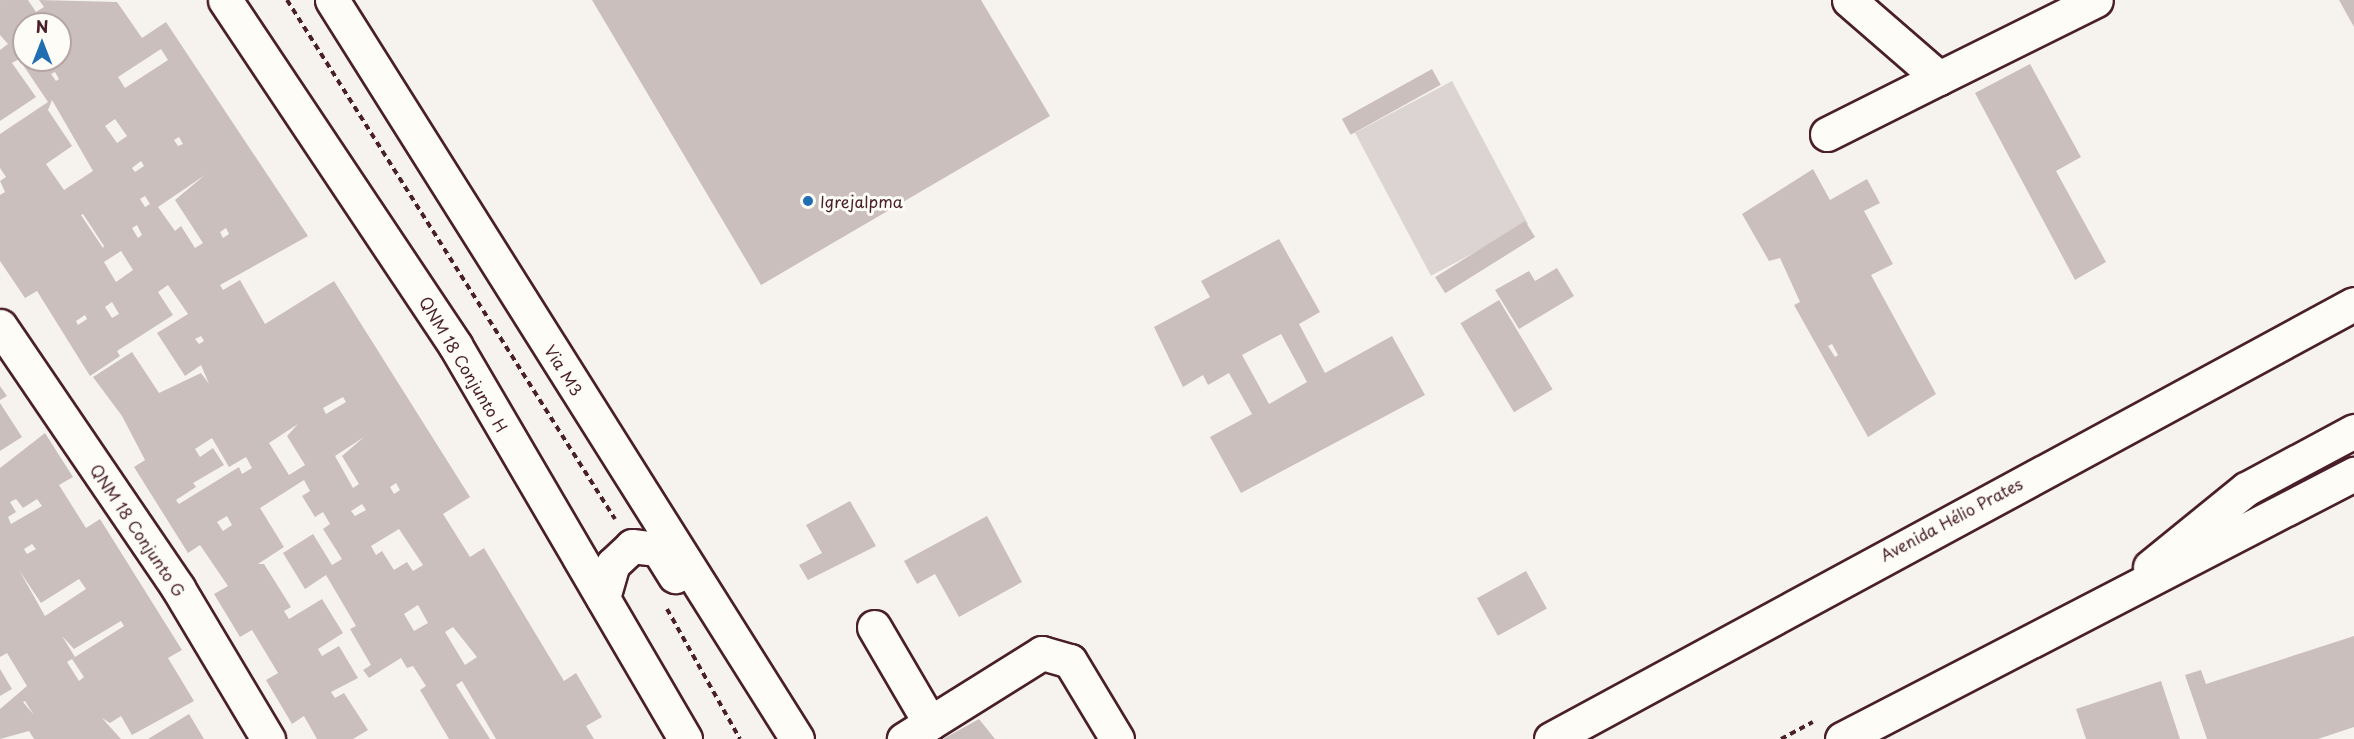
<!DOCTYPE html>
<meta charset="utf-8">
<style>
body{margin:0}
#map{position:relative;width:2354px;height:739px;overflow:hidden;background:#f6f3ef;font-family:"Playpen Sans",sans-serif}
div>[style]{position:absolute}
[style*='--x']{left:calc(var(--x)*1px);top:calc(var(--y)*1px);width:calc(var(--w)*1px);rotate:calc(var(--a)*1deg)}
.green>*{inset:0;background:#dcd4d2;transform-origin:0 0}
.building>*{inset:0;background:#cbbfbe;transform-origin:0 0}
.path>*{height:4px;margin-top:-2px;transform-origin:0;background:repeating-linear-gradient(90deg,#4a1f2b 0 6px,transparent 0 10.5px)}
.roads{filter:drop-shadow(2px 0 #4a1f2b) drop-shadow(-2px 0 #4a1f2b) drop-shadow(0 2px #4a1f2b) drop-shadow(0 -2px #4a1f2b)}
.minor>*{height:33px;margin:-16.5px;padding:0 16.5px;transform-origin:16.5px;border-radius:16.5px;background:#fdfcf7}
.major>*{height:33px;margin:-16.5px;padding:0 16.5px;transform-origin:16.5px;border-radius:16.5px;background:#fdfcf7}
.dots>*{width:16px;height:16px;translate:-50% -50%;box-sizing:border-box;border:3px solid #fdfcf7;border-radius:50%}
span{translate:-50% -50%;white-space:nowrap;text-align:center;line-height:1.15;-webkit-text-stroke:6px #fdfcf7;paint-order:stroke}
.poi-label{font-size:16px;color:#4a1f2b}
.left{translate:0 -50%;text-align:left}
.street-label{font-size:16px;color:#4a1f2b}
.north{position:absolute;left:12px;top:12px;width:60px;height:60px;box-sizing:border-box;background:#fdfcf7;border:2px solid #b5a4a5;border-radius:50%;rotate:0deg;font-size:16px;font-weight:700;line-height:24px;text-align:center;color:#4a1f2b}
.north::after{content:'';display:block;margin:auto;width:21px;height:27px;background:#1f6fb2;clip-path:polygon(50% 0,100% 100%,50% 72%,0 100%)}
</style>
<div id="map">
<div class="green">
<div style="left:1452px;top:81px;width:162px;height:110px;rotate:62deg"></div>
</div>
<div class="building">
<div style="clip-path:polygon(evenodd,0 0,28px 0,36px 12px,44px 7px,39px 0,117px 2px,142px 38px,166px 22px,308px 236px,220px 285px,223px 290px,240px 280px,265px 324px,334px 281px,470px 497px,443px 514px,470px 557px,484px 548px,564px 681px,576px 673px,602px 717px,586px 726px,594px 739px,496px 739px,462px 681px,456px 685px,490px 739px,449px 739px,420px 690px,426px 686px,413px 666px,407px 668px,401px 658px,369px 678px,363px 670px,371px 665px,350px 629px,356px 626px,326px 575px,305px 589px,283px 553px,313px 534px,332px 565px,342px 559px,323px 529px,330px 524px,323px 512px,315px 517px,302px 496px,310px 491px,304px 480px,260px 508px,284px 547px,258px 564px,264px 564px,291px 607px,284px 611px,289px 619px,322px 599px,343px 633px,318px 649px,322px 656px,339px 646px,358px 678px,331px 692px,335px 698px,344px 693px,368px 730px,353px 739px,317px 739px,304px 716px,292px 724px,266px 680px,278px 673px,252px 630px,240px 637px,214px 594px,228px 586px,200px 545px,188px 553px,134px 467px,145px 460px,122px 416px,93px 377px,132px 352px,159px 393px,201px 373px,209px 384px,201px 365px,185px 376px,157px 333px,188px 314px,168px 285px,158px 292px,173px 315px,117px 351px,120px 356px,90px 376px,37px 291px,25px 298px,0 261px,0 195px,5px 192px,0 181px,6px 177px,0 168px,0 134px,48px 102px,19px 59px,12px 63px,36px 97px,0 121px,0 50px,8px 44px,0 35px,0 0,24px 24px,60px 24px,60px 60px,24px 60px,24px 24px,0 0,161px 49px,168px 60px,125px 88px,118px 77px,161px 49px,0 0,55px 72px,59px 79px,56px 81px,51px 74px,55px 72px,0 0,52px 100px,93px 171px,64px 190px,46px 164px,72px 146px,48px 110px,52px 100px,0 0,115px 119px,127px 136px,117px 143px,105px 126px,115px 119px,0 0,179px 137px,183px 144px,178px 146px,174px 140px,179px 137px,0 0,141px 161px,144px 166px,135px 172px,132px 168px,141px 161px,0 0,205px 175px,175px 200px,203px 243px,195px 248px,181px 226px,175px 231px,158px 207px,205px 175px,0 0,145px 196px,150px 204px,145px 207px,140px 199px,145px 196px,0 0,83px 214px,104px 246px,103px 248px,81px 215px,83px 214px,0 0,137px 225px,142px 235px,138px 238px,132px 228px,137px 225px,0 0,226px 228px,229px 234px,223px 238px,220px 232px,226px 228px,0 0,121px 251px,133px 270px,116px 282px,104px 262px,121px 251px,0 0,112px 302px,119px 314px,112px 318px,105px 307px,112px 302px,0 0,85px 315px,87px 319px,78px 325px,76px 321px,85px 315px,0 0,201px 336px,204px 341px,199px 344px,195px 339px,201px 336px,0 0,343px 397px,346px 402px,326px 414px,323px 408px,343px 397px,0 0,298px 424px,287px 436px,305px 465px,289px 475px,269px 443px,298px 424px,0 0,364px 437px,342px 456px,359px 484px,353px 488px,335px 456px,364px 437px,0 0,212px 438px,229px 467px,246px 457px,252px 468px,242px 474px,239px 467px,179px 504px,176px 500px,196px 487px,193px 483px,224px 465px,213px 448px,200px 457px,195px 449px,212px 438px,0 0,396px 483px,400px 490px,394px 494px,390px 487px,396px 483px,0 0,362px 504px,366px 510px,355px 516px,351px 511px,362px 504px,0 0,227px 516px,232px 525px,223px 531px,217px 522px,227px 516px,0 0,399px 529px,423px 565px,413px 571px,407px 562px,394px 570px,382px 551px,376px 555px,371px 546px,399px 529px,0 0,418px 605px,428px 623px,414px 631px,404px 614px,418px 605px,0 0,453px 627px,477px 657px,465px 665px,445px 632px,453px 627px)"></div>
<div style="clip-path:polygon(592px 0,981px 0,1050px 116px,761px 285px)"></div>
<div style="clip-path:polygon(2339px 0,2354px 0,2354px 27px)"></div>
<div style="clip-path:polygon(2030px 64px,2081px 157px,2056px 171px,2106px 262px,2075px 280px,1975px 93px)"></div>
<div style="left:1432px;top:69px;width:18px;height:103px;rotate:61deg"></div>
<div style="clip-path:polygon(evenodd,1813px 169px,1830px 200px,1867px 179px,1880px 203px,1864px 211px,1893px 264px,1871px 275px,1936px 394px,1868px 437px,1794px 305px,1800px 302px,1780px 258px,1769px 261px,1742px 214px,1813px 169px,1832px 344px,1838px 355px,1835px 357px,1828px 346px,1832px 344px)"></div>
<div style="left:1525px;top:221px;width:19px;height:106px;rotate:58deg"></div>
<div style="clip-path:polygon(evenodd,1279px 239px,1320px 312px,1299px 324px,1325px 373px,1392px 336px,1425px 395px,1241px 493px,1210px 437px,1252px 414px,1229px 373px,1208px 385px,1203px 375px,1183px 387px,1154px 327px,1210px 297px,1201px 281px,1279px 239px,1281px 334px,1307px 382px,1269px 404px,1242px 355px,1281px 334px)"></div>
<div style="clip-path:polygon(1557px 268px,1574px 296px,1519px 329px,1495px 290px,1529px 271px,1535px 281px)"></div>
<div style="left:1499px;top:300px;width:104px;height:45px;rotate:59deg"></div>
<div style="clip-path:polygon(0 386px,7px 396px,0 400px)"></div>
<div style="clip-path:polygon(0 403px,22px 437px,0 451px)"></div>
<div style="clip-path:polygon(evenodd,45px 433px,73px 477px,59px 485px,86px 528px,100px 519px,182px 650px,168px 658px,194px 701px,132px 735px,121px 716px,110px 723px,102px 718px,121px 739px,34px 739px,29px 731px,0 739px,0 709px,27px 686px,7px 653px,0 657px,0 468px,45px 433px,16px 499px,23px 508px,37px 499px,42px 506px,11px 524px,8px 517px,16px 512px,10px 502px,16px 499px,45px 433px,32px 544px,36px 549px,27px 554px,24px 549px,32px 544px,45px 433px,19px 570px,41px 603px,79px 579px,86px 589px,45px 616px,19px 570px,45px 433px,121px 621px,124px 626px,75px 657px,62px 636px,74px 649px,121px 621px,45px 433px,72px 659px,84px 677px,79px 681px,67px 662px,72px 659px,45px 433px,25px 701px,34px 715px,23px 702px,25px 701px)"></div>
<div style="clip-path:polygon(850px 501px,876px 546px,808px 580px,799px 565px,822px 553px,806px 525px)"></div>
<div style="clip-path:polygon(987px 516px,1022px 582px,959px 617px,935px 574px,917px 584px,904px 561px)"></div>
<div style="left:1526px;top:571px;width:43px;height:56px;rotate:61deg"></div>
<div style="clip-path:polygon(2354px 636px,2354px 727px,2318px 739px,2207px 739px,2185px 675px,2201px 670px,2206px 684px)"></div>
<div style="clip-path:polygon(0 669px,12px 689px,0 696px)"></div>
<div style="clip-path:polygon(2161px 681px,2180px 739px,2086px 739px,2076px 709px)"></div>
<div style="clip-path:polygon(189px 714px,204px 739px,148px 739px)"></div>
<div style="clip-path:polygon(979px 719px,995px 739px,943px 739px)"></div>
</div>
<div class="path">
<div style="--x:287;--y:0;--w:614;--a:57.71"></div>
<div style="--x:667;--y:609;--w:149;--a:60.7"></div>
<div style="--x:1781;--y:739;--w:36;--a:-28"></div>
</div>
<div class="roads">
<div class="minor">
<div style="--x:1849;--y:0;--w:119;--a:40.9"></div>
<div style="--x:1939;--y:78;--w:175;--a:-26.4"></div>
<div style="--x:1827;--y:134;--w:125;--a:-26.6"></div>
<div style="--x:0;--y:326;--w:317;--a:55.8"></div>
<div style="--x:178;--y:588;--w:176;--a:59.2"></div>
<div style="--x:874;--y:627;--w:111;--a:59.7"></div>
<div style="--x:930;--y:723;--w:31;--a:148"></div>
<div style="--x:930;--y:723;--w:132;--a:-32"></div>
<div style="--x:1042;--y:653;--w:29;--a:16"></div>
<div style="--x:1070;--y:661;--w:91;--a:58.9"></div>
</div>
<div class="major">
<div style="--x:225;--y:0;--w:415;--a:56.3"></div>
<div style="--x:455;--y:345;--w:456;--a:59.7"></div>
<div style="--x:332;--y:0;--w:873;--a:57.82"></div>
<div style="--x:2150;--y:567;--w:124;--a:-39.1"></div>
<div style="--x:2246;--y:489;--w:123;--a:-28.2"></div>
<div style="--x:603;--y:598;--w:35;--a:-74"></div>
<div style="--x:613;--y:564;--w:26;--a:-43"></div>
<div style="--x:632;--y:546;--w:26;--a:7"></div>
<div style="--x:658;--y:549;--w:32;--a:58"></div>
<div style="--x:1551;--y:739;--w:913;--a:-28.45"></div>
<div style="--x:1842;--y:739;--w:577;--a:-27.37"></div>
</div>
</div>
<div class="dots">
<div style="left:808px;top:201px;background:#1f6fb2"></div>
</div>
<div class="poi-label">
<span class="left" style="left:820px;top:201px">IgrejaIpma</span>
</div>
<div class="street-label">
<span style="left:464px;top:364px;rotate:59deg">QNM 18 Conjunto H</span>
<span style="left:564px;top:370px;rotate:58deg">Via M3</span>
<span style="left:1951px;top:519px;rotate:-28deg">Avenida Hélio Prates</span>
<span style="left:138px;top:530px;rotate:56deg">QNM 18 Conjunto G</span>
</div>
<div class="north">N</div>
</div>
